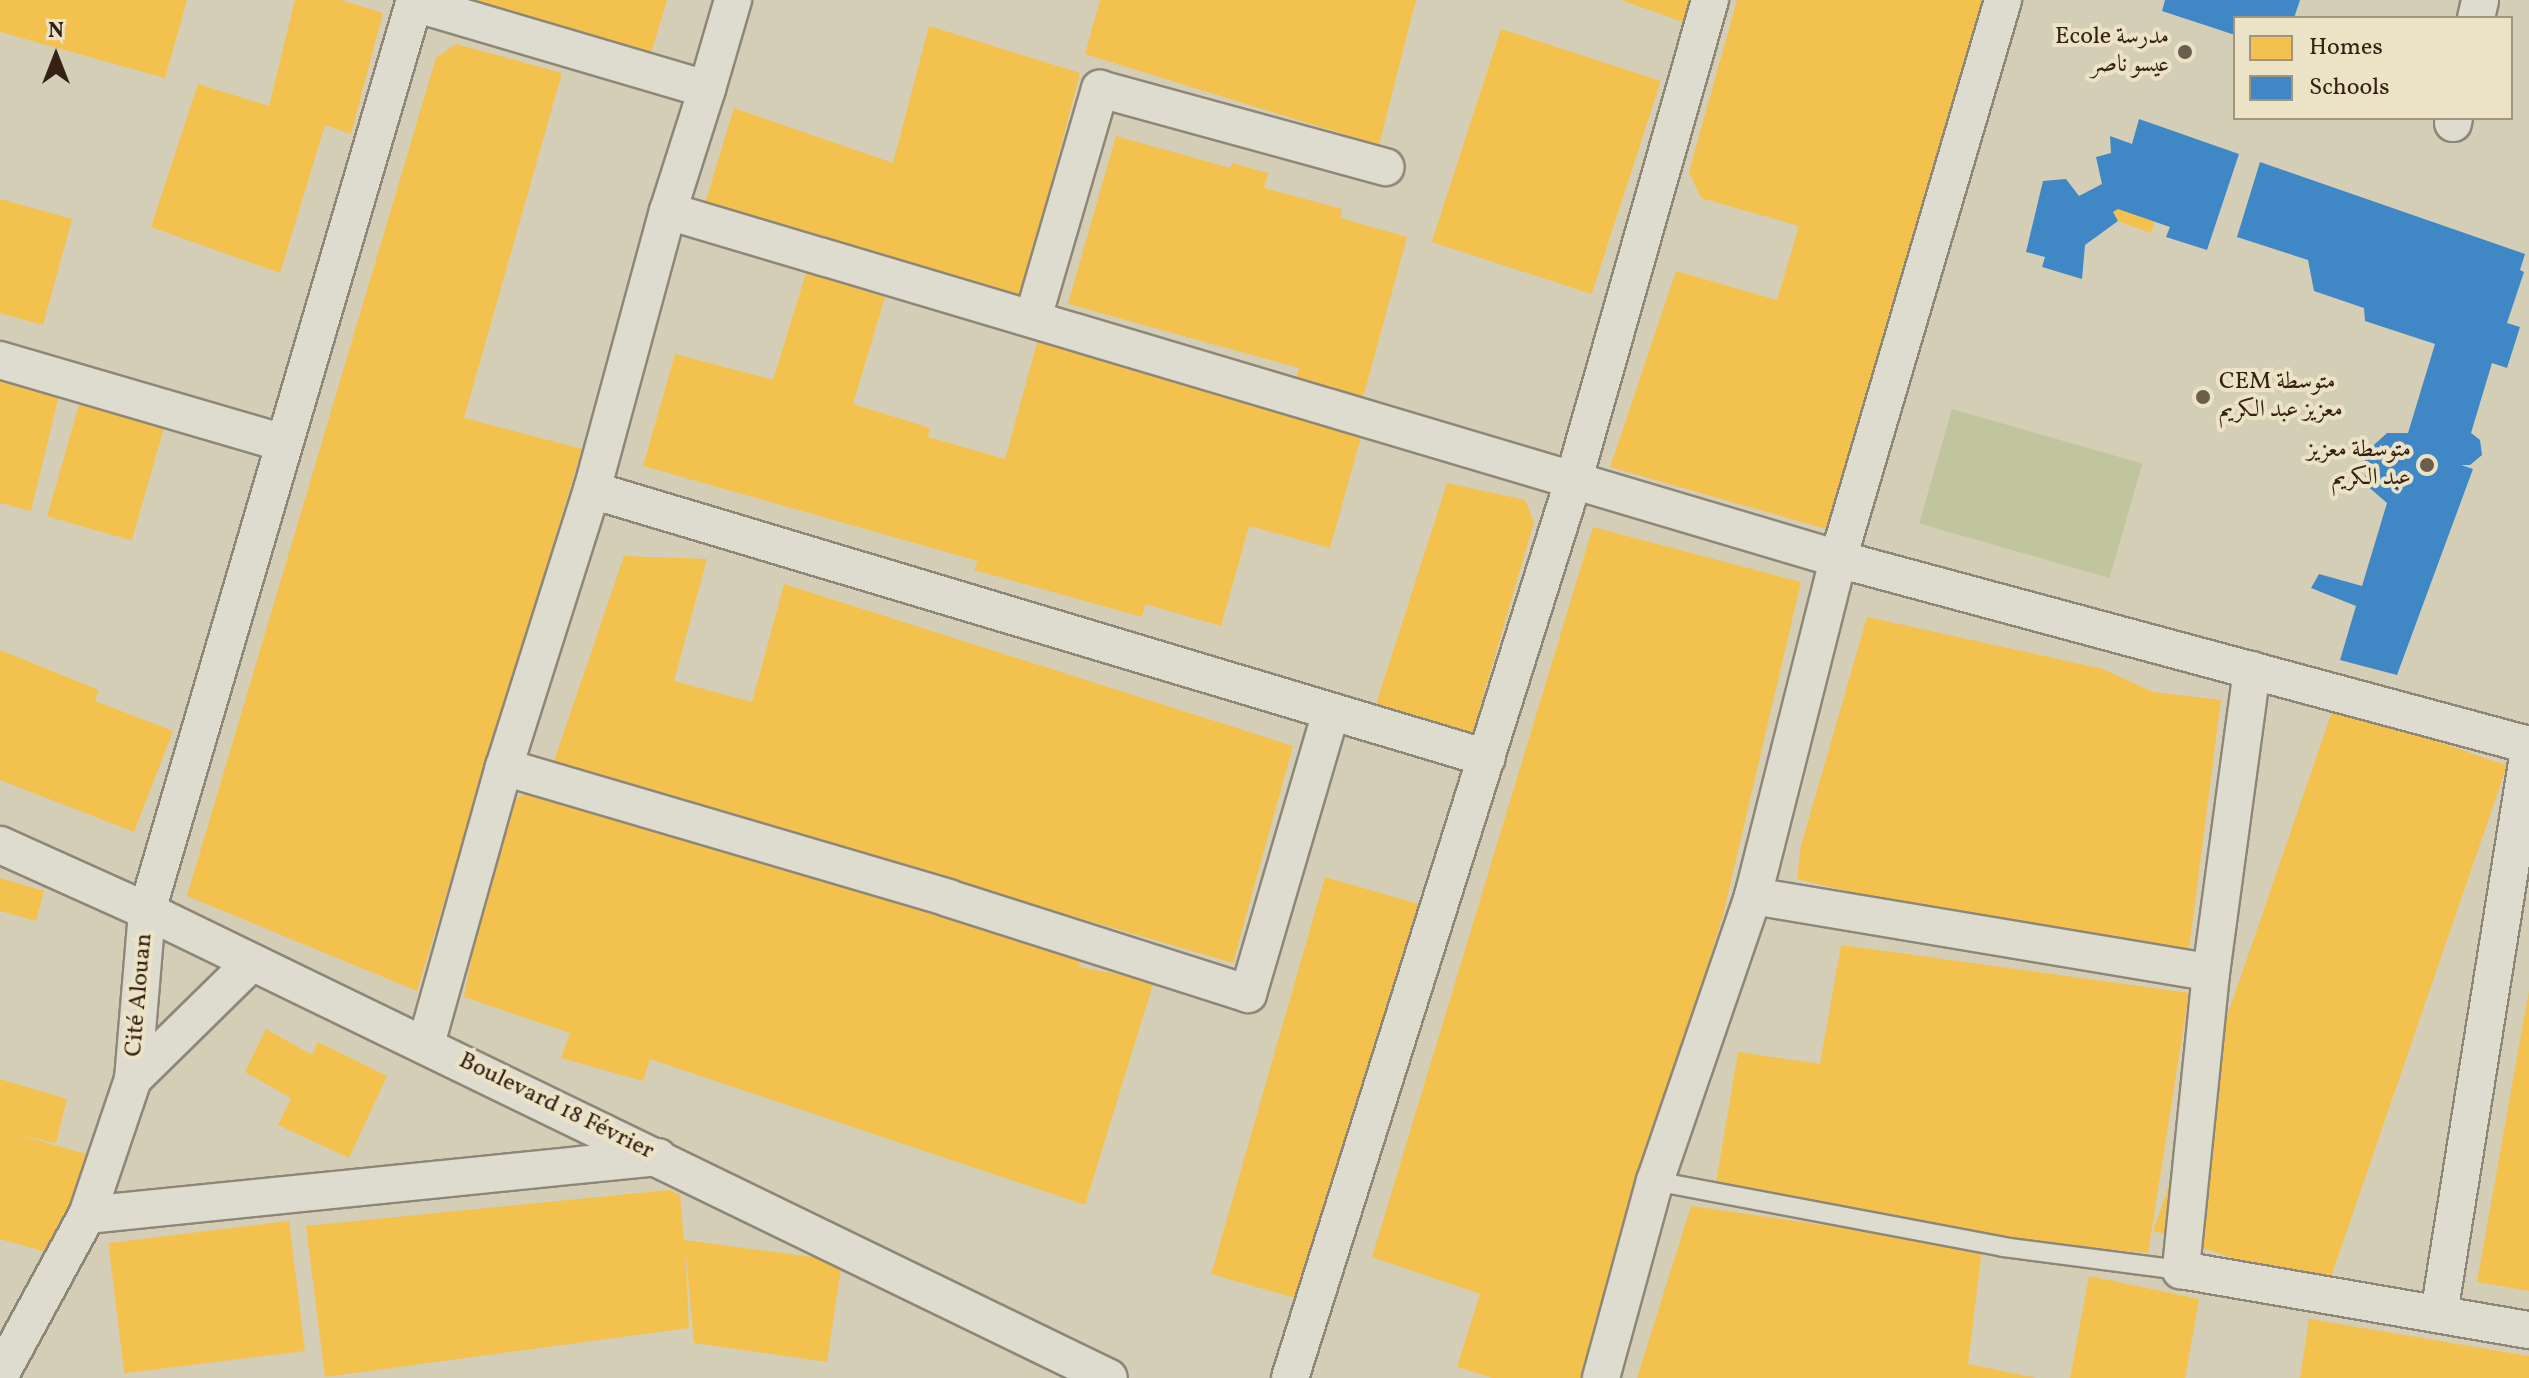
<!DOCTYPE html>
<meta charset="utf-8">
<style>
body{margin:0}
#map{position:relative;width:2529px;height:1378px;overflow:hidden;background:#d5ceb6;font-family:Vollkorn,Amiri,serif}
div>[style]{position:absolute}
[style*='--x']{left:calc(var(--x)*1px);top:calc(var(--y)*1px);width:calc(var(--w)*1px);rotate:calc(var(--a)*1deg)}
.green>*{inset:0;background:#c0c59e;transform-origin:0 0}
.homes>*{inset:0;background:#f2c14e;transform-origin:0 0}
.schools>*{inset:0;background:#3f88c5}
.roads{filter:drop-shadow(2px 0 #8e8778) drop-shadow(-2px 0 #8e8778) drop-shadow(0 2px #8e8778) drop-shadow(0 -2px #8e8778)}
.lane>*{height:18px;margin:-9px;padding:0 9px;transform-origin:9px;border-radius:9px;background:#dedbcf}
.street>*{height:36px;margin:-18px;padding:0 18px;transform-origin:18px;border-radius:18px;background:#dedbcf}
.dots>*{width:22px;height:22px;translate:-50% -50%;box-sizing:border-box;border:4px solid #ece3c7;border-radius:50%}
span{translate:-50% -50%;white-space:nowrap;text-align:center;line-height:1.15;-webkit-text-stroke:8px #ece3c7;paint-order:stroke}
.poi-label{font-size:24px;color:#342113}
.right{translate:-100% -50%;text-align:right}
.left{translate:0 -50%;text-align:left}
.street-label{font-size:24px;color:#342113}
.legend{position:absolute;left:2233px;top:16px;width:280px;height:104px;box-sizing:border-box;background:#ece3c7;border:2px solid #a2957f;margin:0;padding:10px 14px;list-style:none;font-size:24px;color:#342113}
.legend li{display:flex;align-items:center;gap:16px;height:40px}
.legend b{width:40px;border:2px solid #a2957f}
.north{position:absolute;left:16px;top:16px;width:80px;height:80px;-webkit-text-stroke:6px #ece3c7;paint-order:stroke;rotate:0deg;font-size:22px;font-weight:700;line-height:32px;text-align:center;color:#342113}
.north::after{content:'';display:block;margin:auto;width:28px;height:36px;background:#342113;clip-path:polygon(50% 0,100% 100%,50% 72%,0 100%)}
</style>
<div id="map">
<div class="green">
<div style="left:1952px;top:409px;width:198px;height:119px;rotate:16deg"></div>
</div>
<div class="homes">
<div style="clip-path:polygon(0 0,187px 0,165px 78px,0 32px)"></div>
<div style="clip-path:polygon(295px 0,341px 0,383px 13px,351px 134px,325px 125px,280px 273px,151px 227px,198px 84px,269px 106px)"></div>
<div style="clip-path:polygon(466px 0,667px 0,651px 54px)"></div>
<div style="clip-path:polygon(1100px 0,1416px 0,1379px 145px,1085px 54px)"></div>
<div style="clip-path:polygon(1621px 0,1692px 0,1686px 23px)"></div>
<div style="clip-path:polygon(1737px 0,1983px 0,1826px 529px,1610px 467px,1676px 271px,1777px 300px,1799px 226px,1701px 198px,1689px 172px)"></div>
<div style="clip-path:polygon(929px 26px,1080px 73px,1019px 307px,703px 210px,734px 108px,893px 163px)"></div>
<div style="left:1501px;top:29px;width:168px;height:224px;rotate:18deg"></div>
<div style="clip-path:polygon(456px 44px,562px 73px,464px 418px,582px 449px,417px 991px,187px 896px,436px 58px)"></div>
<div style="clip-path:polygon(1116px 136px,1230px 168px,1232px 163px,1268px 173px,1264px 188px,1342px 209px,1340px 218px,1407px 237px,1361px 405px,1294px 387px,1299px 368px,1068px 304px)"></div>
<div style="clip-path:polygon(2136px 140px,2169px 153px,2157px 190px,2164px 195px,2151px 233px,2118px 221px,2103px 194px,2101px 170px,2110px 153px,2129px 161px)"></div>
<div style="clip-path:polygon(0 199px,72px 219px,43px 325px,0 313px)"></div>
<div style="clip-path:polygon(806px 273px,885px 297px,853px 404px,930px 428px,928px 437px,1005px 459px,1039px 336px,1364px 426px,1330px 548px,1249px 526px,1221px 626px,1145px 604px,1142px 617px,974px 570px,978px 561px,643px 466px,675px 354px,773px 380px)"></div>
<div style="clip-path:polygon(0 374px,60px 391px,31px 511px,0 503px)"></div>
<div style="left:81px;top:398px;width:88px;height:123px;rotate:16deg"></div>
<div style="clip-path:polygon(1447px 483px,1525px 500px,1534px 522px,1473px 731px,1459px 739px,1372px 717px)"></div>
<div style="clip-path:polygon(1593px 527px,1801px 582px,1724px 911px,1584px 1378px,1493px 1378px,1457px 1367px,1480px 1294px,1372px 1257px)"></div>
<div style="clip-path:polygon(624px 556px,707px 559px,674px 681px,752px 702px,784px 584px,1293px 746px,1233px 963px,553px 764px)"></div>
<div style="clip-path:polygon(1867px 617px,2103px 669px,2153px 692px,2221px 700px,2189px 949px,1895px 903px,1797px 879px,1801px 846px)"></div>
<div style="clip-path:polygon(0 650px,99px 690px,95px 701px,173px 731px,134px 832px,0 780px)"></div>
<div style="left:2334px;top:706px;width:183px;height:555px;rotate:19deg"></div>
<div style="clip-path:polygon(524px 794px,1033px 939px,1033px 954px,1035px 945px,1081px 958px,1079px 967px,1154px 981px,1085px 1205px,650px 1059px,643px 1081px,561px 1058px,570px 1033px,464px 997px,485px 889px,509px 804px)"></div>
<div style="left:1325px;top:877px;width:105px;height:413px;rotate:16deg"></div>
<div style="clip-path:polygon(0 878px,44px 891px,36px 921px,0 911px)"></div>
<div style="clip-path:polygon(1841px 945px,2189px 993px,2148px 1253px,1980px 1238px,1715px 1189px,1738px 1052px,1820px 1064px)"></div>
<div style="clip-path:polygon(2529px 990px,2529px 1291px,2477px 1282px)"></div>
<div style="clip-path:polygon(266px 1029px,312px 1055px,318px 1042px,387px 1076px,349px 1158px,278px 1125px,291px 1098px,245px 1072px)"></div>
<div style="clip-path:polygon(0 1079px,67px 1099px,56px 1143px,19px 1135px,97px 1157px,50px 1253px,0 1239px)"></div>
<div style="clip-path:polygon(669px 1190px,680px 1195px,684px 1240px,842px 1261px,827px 1362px,694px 1343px,685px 1245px,689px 1328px,325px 1377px,306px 1226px)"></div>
<div style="clip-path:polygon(1691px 1206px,1982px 1248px,1968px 1364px,2037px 1378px,1637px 1378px)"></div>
<div style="left:289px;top:1221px;width:131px;height:182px;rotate:83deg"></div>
<div style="clip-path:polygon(2089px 1276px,2199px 1299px,2185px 1378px,2070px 1378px)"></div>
<div style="clip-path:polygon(2309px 1319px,2529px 1356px,2529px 1378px,2300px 1378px)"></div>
</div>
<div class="schools">
<div style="clip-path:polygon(2165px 0,2300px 0,2294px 18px,2235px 18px,2235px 35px,2162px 11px)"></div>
<div style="clip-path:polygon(2139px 119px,2239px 154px,2207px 250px,2166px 237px,2170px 227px,2118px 209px,2113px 212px,2118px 221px,2085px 245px,2082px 279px,2042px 267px,2045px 257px,2026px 252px,2043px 181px,2066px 179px,2079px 196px,2102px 184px,2096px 157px,2111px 153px,2110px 136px,2132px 144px)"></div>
<div style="clip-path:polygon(2260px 162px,2525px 254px,2520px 270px,2524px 272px,2507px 323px,2520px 327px,2507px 368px,2492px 363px,2471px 433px,2480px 440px,2482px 455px,2470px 465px,2461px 465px,2473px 469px,2397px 675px,2340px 660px,2356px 606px,2311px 588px,2319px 574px,2362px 586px,2387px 503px,2365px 484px,2365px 453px,2387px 433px,2408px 433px,2435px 344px,2365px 321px,2364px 308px,2314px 291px,2308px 260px,2237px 237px)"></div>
</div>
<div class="roads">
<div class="lane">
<div style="--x:1655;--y:1181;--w:354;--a:10.7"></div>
<div style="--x:2003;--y:1247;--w:179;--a:7.4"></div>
</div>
<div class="street">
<div style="--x:2476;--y:18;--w:18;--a:-77"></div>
<div style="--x:707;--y:89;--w:93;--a:-73.7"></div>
<div style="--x:2453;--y:123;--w:5;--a:-79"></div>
<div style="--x:1033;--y:318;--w:239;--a:-73.7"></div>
<div style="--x:1100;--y:89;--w:296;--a:15.3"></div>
<div style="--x:0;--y:360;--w:295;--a:16.3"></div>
<div style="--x:592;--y:490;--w:934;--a:16.67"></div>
<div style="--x:2252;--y:670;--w:306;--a:97.7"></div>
<div style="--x:2211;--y:973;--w:299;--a:95.8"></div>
<div style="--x:2181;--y:1270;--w:353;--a:9.8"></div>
<div style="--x:504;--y:767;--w:463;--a:16.4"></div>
<div style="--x:948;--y:898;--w:315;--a:17.7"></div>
<div style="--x:1248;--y:994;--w:291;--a:-73.6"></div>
<div style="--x:0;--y:845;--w:161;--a:24.2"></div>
<div style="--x:147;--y:911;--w:1069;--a:25.89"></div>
<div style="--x:1753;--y:896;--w:464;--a:9.5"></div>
<div style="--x:426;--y:1044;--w:288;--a:-74.3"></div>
<div style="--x:504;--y:767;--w:291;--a:-72.4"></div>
<div style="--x:592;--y:490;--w:289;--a:-74.8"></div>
<div style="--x:668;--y:211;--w:1221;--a:16.56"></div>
<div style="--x:1838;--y:559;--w:716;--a:15.07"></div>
<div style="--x:133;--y:1079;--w:169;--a:-85.2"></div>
<div style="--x:147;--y:911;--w:946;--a:-73.61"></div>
<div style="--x:414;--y:3;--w:305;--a:16.4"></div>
<div style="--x:707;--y:89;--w:128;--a:107.7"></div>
<div style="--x:87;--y:1215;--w:574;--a:-5.8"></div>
<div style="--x:2439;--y:1314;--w:571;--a:-80.93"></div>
<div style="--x:0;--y:1375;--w:182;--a:-61.5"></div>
<div style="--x:87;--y:1215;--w:144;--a:-71.3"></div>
<div style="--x:133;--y:1079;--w:165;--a:-44.5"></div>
<div style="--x:1290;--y:1378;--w:940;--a:-72.47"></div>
<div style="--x:1573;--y:482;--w:501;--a:-74.13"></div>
<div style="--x:1601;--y:1378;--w:204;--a:-74.7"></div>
<div style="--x:1655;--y:1181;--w:301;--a:-71"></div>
<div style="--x:1753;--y:896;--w:348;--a:-75.8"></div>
<div style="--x:1838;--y:559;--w:583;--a:-73.55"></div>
</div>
</div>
<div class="dots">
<div style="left:2185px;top:52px;background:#6c5e4c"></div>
<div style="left:2203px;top:397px;background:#6c5e4c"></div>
<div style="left:2427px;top:465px;background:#6c5e4c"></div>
</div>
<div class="poi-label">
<span class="right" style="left:2169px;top:52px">Ecole مدرسة<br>عيسو ناصر</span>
<span class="left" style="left:2219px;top:397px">CEM متوسطة<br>معزيز عبد الكريم</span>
<span class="right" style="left:2411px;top:465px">متوسطة معزيز<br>عبد الكريم</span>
</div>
<div class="street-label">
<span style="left:140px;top:995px;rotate:-85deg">Cité Alouan</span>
<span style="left:556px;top:1107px;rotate:26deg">Boulevard 18 Février</span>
</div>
<ul class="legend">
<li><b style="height:22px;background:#f2c14e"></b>Homes</li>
<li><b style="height:22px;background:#3f88c5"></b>Schools</li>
</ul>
<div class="north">N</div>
</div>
